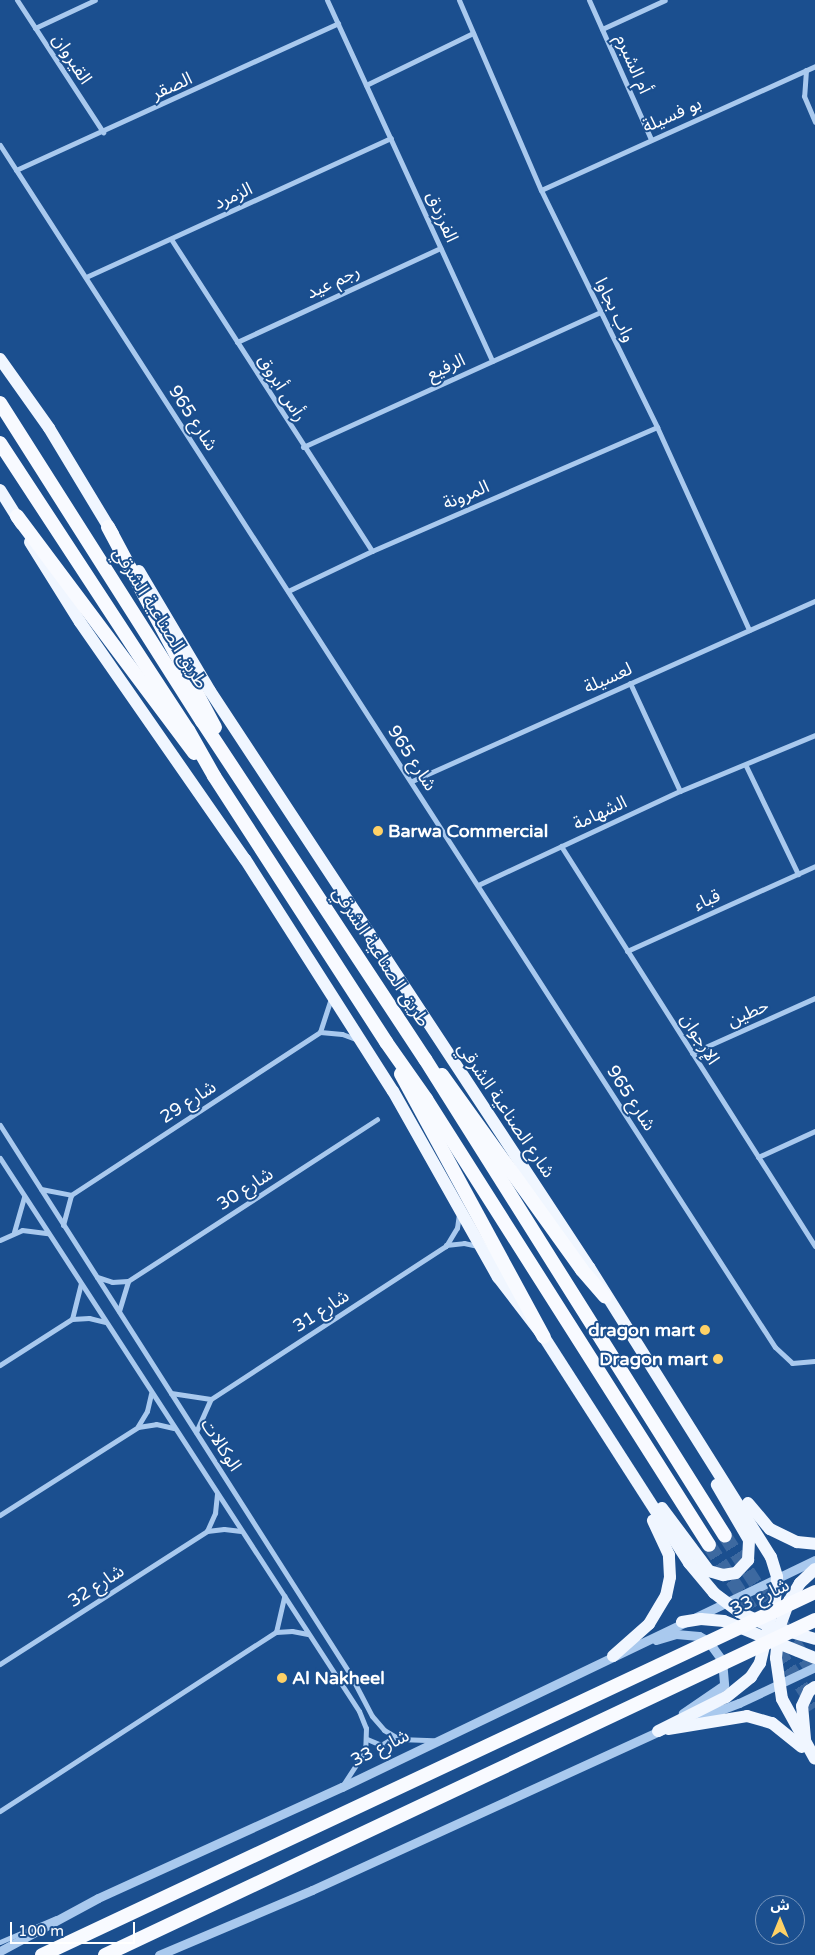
<!DOCTYPE html>
<meta charset="utf-8">
<style>
body{margin:0}
#map{position:relative;width:815px;height:1955px;overflow:hidden;background:#1b4f8f;font-family:"Varela Round","Noto Sans Arabic",sans-serif}
div>[style]{position:absolute}
[style*='--x']{left:calc(var(--x)*1px);top:calc(var(--y)*1px);width:calc(var(--w)*1px);rotate:calc(var(--a)*1deg)}
.trunk-tunnel>*{height:14px;margin-top:-7px;transform-origin:0;background:repeating-linear-gradient(90deg,#3d69a0 0 14px,transparent 0 21px)}
.minor>*{height:5px;margin:-2.5px;padding:0 2.5px;transform-origin:2.5px;border-radius:2.5px;background:#a9c9ee}
.tertiary>*{height:9px;margin:-4.5px;padding:0 4.5px;transform-origin:4.5px;border-radius:4.5px;background:#a9c9ee}
.primary>*{height:12px;margin:-6px;padding:0 6px;transform-origin:6px;border-radius:6px;background:#f0f6ff}
.trunk>*{height:14px;margin:-7px;padding:0 7px;transform-origin:7px;border-radius:7px;background:#f8faff}
.dots>*{width:14px;height:14px;translate:-50% -50%;box-sizing:border-box;border:2px solid #1b4f8f;border-radius:50%}
span{translate:-50% -50%;white-space:nowrap;text-align:center;line-height:1.15;-webkit-text-stroke:4px #1b4f8f;paint-order:stroke}
.street-label{font-size:18px;color:#fff}
.poi-label{font-size:18px;color:#fff;font-weight:700}
.left{translate:0 -50%;text-align:left}
.right{translate:-100% -50%;text-align:right}
.north{position:absolute;left:755px;top:1895px;width:50px;height:50px;box-sizing:border-box;background:#1b4f8f;border:1px solid #7695bc;border-radius:50%;rotate:0deg;font-size:14px;font-weight:700;line-height:20px;text-align:center;color:#fff}
.north::after{content:'';display:block;margin:auto;width:18px;height:22px;background:#ffd166;clip-path:polygon(50% 0,100% 100%,50% 72%,0 100%)}
.scale{position:absolute;left:10px;top:1922px;width:125px;height:22px;box-sizing:border-box;border:2px solid #fff;border-top:0;padding-left:6px;font-size:15px;line-height:18px;white-space:nowrap;color:#fff;-webkit-text-stroke:4px #1b4f8f;paint-order:stroke}
</style>
<div id="map">
<div class="trunk-tunnel">
<div style="--x:725;--y:1536;--w:166;--a:57.1"></div>
<div style="--x:709;--y:1545;--w:194;--a:56.8"></div>
</div>
<div class="minor">
<div style="--x:17;--y:0;--w:158;--a:56.9"></div>
<div style="--x:327;--y:0;--w:397;--a:65.4"></div>
<div style="--x:459;--y:0;--w:207;--a:66.7"></div>
<div style="--x:541;--y:190;--w:264;--a:63.9"></div>
<div style="--x:657;--y:427;--w:223;--a:65.6"></div>
<div style="--x:589;--y:0;--w:152;--a:66"></div>
<div style="--x:35;--y:28;--w:66;--a:-25"></div>
<div style="--x:602;--y:29;--w:69;--a:-24.7"></div>
<div style="--x:806;--y:70;--w:26;--a:94"></div>
<div style="--x:804;--y:96;--w:28;--a:67"></div>
<div style="--x:366;--y:85;--w:119;--a:-25.9"></div>
<div style="--x:0;--y:145;--w:1430;--a:57.19"></div>
<div style="--x:775;--y:1347;--w:23;--a:43"></div>
<div style="--x:792;--y:1363;--w:23;--a:-5"></div>
<div style="--x:16;--y:170;--w:354;--a:-24.5"></div>
<div style="--x:541;--y:190;--w:301;--a:-24.3"></div>
<div style="--x:171;--y:239;--w:371;--a:57.2"></div>
<div style="--x:86;--y:277;--w:335;--a:-24.5"></div>
<div style="--x:237;--y:342;--w:224;--a:-24.8"></div>
<div style="--x:303;--y:447;--w:326;--a:-24.4"></div>
<div style="--x:288;--y:591;--w:93;--a:-25.5"></div>
<div style="--x:372;--y:551;--w:311;--a:-23.5"></div>
<div style="--x:630;--y:683;--w:119;--a:65.2"></div>
<div style="--x:746;--y:766;--w:120;--a:64.3"></div>
<div style="--x:412;--y:781;--w:441;--a:-24.1"></div>
<div style="--x:561;--y:846;--w:474;--a:57.6"></div>
<div style="--x:478;--y:885;--w:223;--a:-25"></div>
<div style="--x:680;--y:791;--w:146;--a:-22.5"></div>
<div style="--x:627;--y:951;--w:206;--a:-24.3"></div>
<div style="--x:320;--y:1032;--w:22;--a:5"></div>
<div style="--x:342;--y:1034;--w:15;--a:20"></div>
<div style="--x:692;--y:1053;--w:135;--a:-24.1"></div>
<div style="--x:0;--y:1125;--w:651;--a:57.48"></div>
<div style="--x:350;--y:1674;--w:47;--a:62.4"></div>
<div style="--x:372;--y:1716;--w:18;--a:49"></div>
<div style="--x:384;--y:1730;--w:17;--a:31"></div>
<div style="--x:399;--y:1739;--w:34;--a:2"></div>
<div style="--x:758;--y:1157;--w:63;--a:-24.5"></div>
<div style="--x:0;--y:1158;--w:659;--a:57.01"></div>
<div style="--x:359;--y:1711;--w:18;--a:68"></div>
<div style="--x:366;--y:1728;--w:23;--a:92"></div>
<div style="--x:365;--y:1751;--w:38;--a:123"></div>
<div style="--x:41;--y:1189;--w:31;--a:11"></div>
<div style="--x:71;--y:1195;--w:298;--a:-33.2"></div>
<div style="--x:320;--y:1032;--w:35;--a:-72"></div>
<div style="--x:63;--y:1225;--w:31;--a:-75"></div>
<div style="--x:14;--y:1232;--w:37;--a:-74"></div>
<div style="--x:0;--y:1240;--w:24;--a:-24"></div>
<div style="--x:22;--y:1230;--w:26;--a:7"></div>
<div style="--x:446;--y:1245;--w:18;--a:-6"></div>
<div style="--x:464;--y:1243;--w:13;--a:13"></div>
<div style="--x:97;--y:1277;--w:16;--a:18"></div>
<div style="--x:112;--y:1282;--w:16;--a:-4"></div>
<div style="--x:128;--y:1281;--w:297;--a:-33"></div>
<div style="--x:119;--y:1311;--w:31;--a:-73"></div>
<div style="--x:72;--y:1319;--w:36;--a:-76"></div>
<div style="--x:0;--y:1365;--w:85;--a:-32.6"></div>
<div style="--x:72;--y:1319;--w:17;--a:-3"></div>
<div style="--x:89;--y:1318;--w:16;--a:14"></div>
<div style="--x:171;--y:1393;--w:40;--a:8.5"></div>
<div style="--x:138;--y:1426;--w:17;--a:-59"></div>
<div style="--x:147;--y:1411;--w:18;--a:-77"></div>
<div style="--x:196;--y:1432;--w:36;--a:-66"></div>
<div style="--x:211;--y:1399;--w:280;--a:-33.1"></div>
<div style="--x:446;--y:1246;--w:21;--a:-59"></div>
<div style="--x:457;--y:1228;--w:15;--a:-82"></div>
<div style="--x:0;--y:1515;--w:164;--a:-32.5"></div>
<div style="--x:138;--y:1427;--w:18;--a:-9"></div>
<div style="--x:156;--y:1424;--w:18;--a:13"></div>
<div style="--x:207;--y:1531;--w:20;--a:-66"></div>
<div style="--x:215;--y:1513;--w:19;--a:-84"></div>
<div style="--x:276;--y:1632;--w:37;--a:-77"></div>
<div style="--x:0;--y:1664;--w:246;--a:-32.7"></div>
<div style="--x:207;--y:1531;--w:17;--a:-7"></div>
<div style="--x:224;--y:1529;--w:17;--a:7"></div>
<div style="--x:367;--y:1739;--w:15;--a:23"></div>
<div style="--x:381;--y:1745;--w:16;--a:-30"></div>
<div style="--x:0;--y:1811;--w:329;--a:-33"></div>
<div style="--x:276;--y:1632;--w:16;--a:-4"></div>
<div style="--x:292;--y:1631;--w:16;--a:11"></div>
<div style="--x:0;--y:1942;--w:61;--a:-23.2"></div>
</div>
<div class="tertiary">
<div style="--x:656;--y:1640;--w:21;--a:-17"></div>
<div style="--x:676;--y:1634;--w:23;--a:5"></div>
<div style="--x:699;--y:1636;--w:10;--a:29"></div>
<div style="--x:708;--y:1641;--w:24;--a:54"></div>
<div style="--x:722;--y:1660;--w:25;--a:85"></div>
<div style="--x:724;--y:1685;--w:50;--a:145.7"></div>
<div style="--x:694;--y:1720;--w:48;--a:-20.7"></div>
<div style="--x:739;--y:1703;--w:84;--a:-25.3"></div>
<div style="--x:0;--y:1951;--w:111;--a:-28.4"></div>
<div style="--x:98;--y:1898;--w:268;--a:-24.5"></div>
<div style="--x:342;--y:1787;--w:525;--a:-25.64"></div>
<div style="--x:159;--y:1955;--w:166;--a:-23"></div>
<div style="--x:312;--y:1890;--w:386;--a:-24.6"></div>
</div>
<div class="primary">
<div style="--x:0;--y:359;--w:85;--a:54.6"></div>
<div style="--x:49;--y:428;--w:124;--a:58.9"></div>
<div style="--x:0;--y:490;--w:40;--a:58"></div>
<div style="--x:30;--y:542;--w:94;--a:58"></div>
<div style="--x:80;--y:622;--w:289;--a:55.2"></div>
<div style="--x:245;--y:859;--w:275;--a:57.5"></div>
<div style="--x:393;--y:1091;--w:214;--a:60.6"></div>
<div style="--x:498;--y:1277;--w:76;--a:52.5"></div>
<div style="--x:544;--y:1337;--w:269;--a:57.3"></div>
<div style="--x:689;--y:1563;--w:39;--a:50"></div>
<div style="--x:714;--y:1593;--w:31;--a:37"></div>
<div style="--x:739;--y:1612;--w:26;--a:25"></div>
<div style="--x:139;--y:571;--w:139;--a:59.4"></div>
<div style="--x:210;--y:691;--w:690;--a:56.66"></div>
<div style="--x:589;--y:1267;--w:342;--a:57.9"></div>
<div style="--x:771;--y:1557;--w:21;--a:73"></div>
<div style="--x:777;--y:1577;--w:22;--a:95"></div>
<div style="--x:775;--y:1599;--w:66;--a:103.2"></div>
<div style="--x:760;--y:1663;--w:17;--a:123"></div>
<div style="--x:751;--y:1677;--w:32;--a:141"></div>
<div style="--x:726;--y:1697;--w:76;--a:153.4"></div>
<div style="--x:748;--y:1503;--w:34;--a:50"></div>
<div style="--x:770;--y:1529;--w:30;--a:26"></div>
<div style="--x:797;--y:1542;--w:18;--a:6"></div>
<div style="--x:662;--y:1508;--w:79;--a:53.3"></div>
<div style="--x:709;--y:1571;--w:15;--a:16"></div>
<div style="--x:723;--y:1575;--w:13;--a:-9"></div>
<div style="--x:736;--y:1573;--w:18;--a:-47"></div>
<div style="--x:748;--y:1560;--w:20;--a:-87"></div>
<div style="--x:749;--y:1540;--w:64;--a:-120.2"></div>
<div style="--x:815;--y:1569;--w:21;--a:137"></div>
<div style="--x:800;--y:1583;--w:21;--a:121"></div>
<div style="--x:789;--y:1601;--w:30;--a:110"></div>
<div style="--x:779;--y:1629;--w:29;--a:96"></div>
<div style="--x:776;--y:1658;--w:41;--a:81.7"></div>
<div style="--x:782;--y:1699;--w:68;--a:61.2"></div>
<div style="--x:682;--y:1622;--w:19;--a:-9"></div>
<div style="--x:701;--y:1619;--w:23;--a:5"></div>
<div style="--x:724;--y:1621;--w:98;--a:22.1"></div>
<div style="--x:784;--y:1630;--w:32;--a:16"></div>
<div style="--x:613;--y:1656;--w:48;--a:-41.6"></div>
<div style="--x:649;--y:1624;--w:33;--a:-59"></div>
<div style="--x:666;--y:1596;--w:19;--a:-78"></div>
<div style="--x:670;--y:1577;--w:22;--a:-93"></div>
<div style="--x:669;--y:1555;--w:38;--a:-115"></div>
<div style="--x:668;--y:1729;--w:80;--a:-9.3"></div>
<div style="--x:747;--y:1716;--w:26;--a:16"></div>
<div style="--x:772;--y:1723;--w:38;--a:39"></div>
<div style="--x:805;--y:1739;--w:33;--a:-95"></div>
<div style="--x:802;--y:1706;--w:17;--a:-65"></div>
<div style="--x:809;--y:1691;--w:7;--a:-34"></div>
</div>
<div class="trunk">
<div style="--x:0;--y:403;--w:377;--a:57.6"></div>
<div style="--x:202;--y:721;--w:405;--a:56.6"></div>
<div style="--x:425;--y:1059;--w:563;--a:57.83"></div>
<div style="--x:0;--y:443;--w:343;--a:56.8"></div>
<div style="--x:188;--y:730;--w:53;--a:60.5"></div>
<div style="--x:214;--y:776;--w:317;--a:57.1"></div>
<div style="--x:386;--y:1042;--w:70;--a:54.9"></div>
<div style="--x:426;--y:1099;--w:528;--a:57.6"></div>
<div style="--x:17;--y:516;--w:296;--a:53.2"></div>
<div style="--x:108;--y:527;--w:227;--a:61.9"></div>
<div style="--x:401;--y:1074;--w:299;--a:61.5"></div>
<div style="--x:442;--y:1075;--w:240;--a:54.3"></div>
<div style="--x:582;--y:1270;--w:35;--a:49"></div>
<div style="--x:42;--y:1955;--w:854;--a:-25.15"></div>
<div style="--x:105;--y:1955;--w:785;--a:-25.26"></div>
</div>
<div class="dots">
<div style="left:378px;top:831px;background:#ffd166"></div>
<div style="left:705px;top:1330px;background:#ffd166"></div>
<div style="left:718px;top:1359px;background:#ffd166"></div>
<div style="left:282px;top:1678px;background:#ffd166"></div>
</div>
<div class="street-label">
<span style="left:72px;top:59px;rotate:57deg">القيروان</span>
<span style="left:633px;top:64px;rotate:66deg">أم الشبرم</span>
<span style="left:172px;top:86px;rotate:-24deg">الصقر</span>
<span style="left:672px;top:115px;rotate:-24deg">بو فسيلة</span>
<span style="left:233px;top:196px;rotate:-25deg">الزمرد</span>
<span style="left:442px;top:217px;rotate:66deg">الفرزدق</span>
<span style="left:333px;top:282px;rotate:-25deg">رجم عيد</span>
<span style="left:615px;top:310px;rotate:64deg">واب بجاوا</span>
<span style="left:446px;top:367px;rotate:-24deg">الرفيع</span>
<span style="left:282px;top:388px;rotate:58deg">رأس أبروق</span>
<span style="left:193px;top:418px;rotate:57deg">شارع 965</span>
<span style="left:466px;top:495px;rotate:-23deg">المرونة</span>
<span style="left:160px;top:618px;rotate:58deg">طريق الصناعية الشرقي</span>
<span style="left:608px;top:678px;rotate:-24deg">لعسيلة</span>
<span style="left:412px;top:758px;rotate:57deg">شارع 965</span>
<span style="left:600px;top:813px;rotate:-25deg">الشهامة</span>
<span style="left:707px;top:900px;rotate:-24deg">قباء</span>
<span style="left:381px;top:957px;rotate:57deg">طريق الصناعية الشرقي</span>
<span style="left:748px;top:1013px;rotate:-24deg">حطين</span>
<span style="left:700px;top:1039px;rotate:58deg">الإرجوان</span>
<span style="left:631px;top:1098px;rotate:57deg">شارع 965</span>
<span style="left:188px;top:1102px;rotate:-33deg">شارع 29</span>
<span style="left:506px;top:1110px;rotate:56deg">شارع الصناعية الشرقي</span>
<span style="left:245px;top:1189px;rotate:-33deg">شارع 30</span>
<span style="left:321px;top:1311px;rotate:-33deg">شارع 31</span>
<span style="left:221px;top:1445px;rotate:57deg">الوكالات</span>
<span style="left:96px;top:1586px;rotate:-33deg">شارع 32</span>
<span style="left:760px;top:1597px;rotate:-25deg">شارع 33</span>
<span style="left:380px;top:1748px;rotate:-26deg">شارع 33</span>
</div>
<div class="poi-label">
<span class="left" style="left:388px;top:831px">Barwa Commercial</span>
<span class="right" style="left:695px;top:1330px">dragon mart</span>
<span class="right" style="left:708px;top:1359px">Dragon mart</span>
<span class="left" style="left:292px;top:1678px">Al Nakheel</span>
</div>
<div class="north">ش</div>
<div class="scale">100 m</div>
</div>
